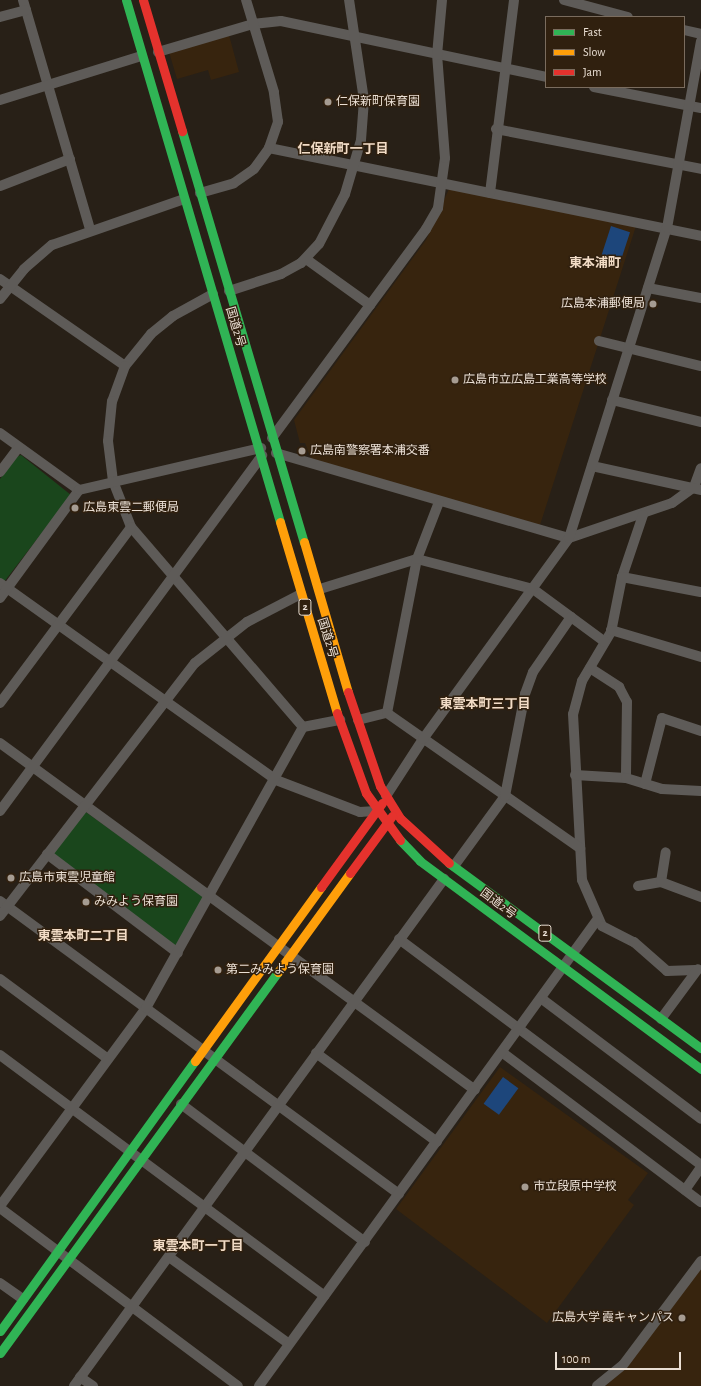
<!DOCTYPE html>
<meta charset="utf-8">
<style>
body{margin:0}
#map{position:relative;width:701px;height:1386px;overflow:hidden;background:#282017;font-family:"Alegreya Sans","Noto Sans JP",sans-serif}
div>[style]{position:absolute}
[style*='--x']{left:calc(var(--x)*1px);top:calc(var(--y)*1px);width:calc(var(--w)*1px);rotate:calc(var(--a)*1deg)}
.built>*{inset:0;background:#37240e}
.green>*{inset:0;background:#1a461c}
.water>*{inset:0;background:#1d467b;transform-origin:0 0}
.street>*{height:10px;margin:-5px;padding:0 5px;transform-origin:5px;border-radius:5px;background:#5e5b58}
.fast>*{height:9px;margin:-4.5px;padding:0 4.5px;transform-origin:4.5px;border-radius:4.5px;background:#30b455}
.slow>*{height:9px;margin:-4.5px;padding:0 4.5px;transform-origin:4.5px;border-radius:4.5px;background:#ff9f0a}
.jam>*{height:9px;margin:-4.5px;padding:0 4.5px;transform-origin:4.5px;border-radius:4.5px;background:#e5322d}
.dots>*{width:11px;height:11px;translate:-50% -50%;box-sizing:border-box;border:2px solid #30200f;border-radius:50%}
span{translate:-50% -50%;white-space:nowrap;text-align:center;line-height:1.15;-webkit-text-stroke:3px #30200f;paint-order:stroke}
.shield-label span{padding:1px 3px;background:#30200f;border:1px solid;border-radius:3px;-webkit-text-stroke-width:0}
.shield-label{font-size:11px;color:#eadfd4;font-weight:700}
.poi-label{font-size:12px;color:#eadfd4}
.left{translate:0 -50%;text-align:left}
.right{translate:-100% -50%;text-align:right}
.street-label{font-size:12px;color:#eadfd4}
.neighbourhood-label{font-size:13px;color:#f2dcc6;font-weight:700}
.legend{position:absolute;left:545px;top:16px;width:140px;height:72px;box-sizing:border-box;background:#30200f;border:1px solid #7a6c5e;margin:0;padding:5px 7px;list-style:none;font-size:12px;color:#eadfd4}
.legend li{display:flex;align-items:center;gap:8px;height:20px}
.legend b{width:20px;border:1px solid #7a6c5e}
.scale{position:absolute;left:555px;top:1352px;width:126px;height:18px;box-sizing:border-box;border:2px solid #eadfd4;border-top:0;padding-left:5px;font-size:12px;line-height:14px;white-space:nowrap;color:#eadfd4;-webkit-text-stroke:3px #30200f;paint-order:stroke}
</style>
<div id="map">
<div class="built">
<div style="clip-path:polygon(229px 35px,239px 72px,211px 80px,208px 70px,177px 79px,169px 52px)"></div>
<div style="clip-path:polygon(449px 189px,636px 226px,540px 525px,311px 459px,305px 443px,300px 443px,294px 420px,426px 240px)"></div>
<div style="clip-path:polygon(500px 1067px,648px 1173px,628px 1200px,634px 1205px,547px 1323px,396px 1209px)"></div>
<div style="clip-path:polygon(701px 1267px,701px 1386px,605px 1386px,625px 1369px)"></div>
</div>
<div class="green">
<div style="clip-path:polygon(21px 455px,71px 495px,4px 582px,0 579px,0 479px,16px 457px)"></div>
<div style="clip-path:polygon(83px 810px,202px 895px,204px 900px,175px 947px,53px 856px,52px 851px)"></div>
</div>
<div class="water">
<div style="left:611px;top:226px;width:20px;height:32px;rotate:18deg"></div>
<div style="left:503px;top:1077px;width:19px;height:33px;rotate:36deg"></div>
</div>
<div class="street">
<div style="--x:23;--y:0;--w:239;--a:73.7"></div>
<div style="--x:564;--y:0;--w:66;--a:14.9"></div>
<div style="--x:0;--y:17;--w:27;--a:-15"></div>
<div style="--x:684;--y:30;--w:17;--a:13"></div>
<div style="--x:158;--y:52;--w:99;--a:-16.4"></div>
<div style="--x:253;--y:24;--w:28;--a:-6"></div>
<div style="--x:281;--y:21;--w:271;--a:11.9"></div>
<div style="--x:594;--y:87;--w:109;--a:11.1"></div>
<div style="--x:0;--y:100;--w:148;--a:-17.3"></div>
<div style="--x:496;--y:129;--w:209;--a:11"></div>
<div style="--x:269;--y:148;--w:441;--a:11.5"></div>
<div style="--x:0;--y:186;--w:75;--a:-21.1"></div>
<div style="--x:200;--y:193;--w:35;--a:-16"></div>
<div style="--x:234;--y:183;--w:24;--a:-35"></div>
<div style="--x:254;--y:169;--w:26;--a:-54"></div>
<div style="--x:269;--y:148;--w:28;--a:-71"></div>
<div style="--x:278;--y:122;--w:30;--a:-98"></div>
<div style="--x:274;--y:92;--w:96;--a:-106.9"></div>
<div style="--x:490;--y:193;--w:194;--a:-82.9"></div>
<div style="--x:306;--y:259;--w:79;--a:35.7"></div>
<div style="--x:0;--y:279;--w:152;--a:34.8"></div>
<div style="--x:648;--y:288;--w:54;--a:10.7"></div>
<div style="--x:229;--y:291;--w:55;--a:-18.1"></div>
<div style="--x:281;--y:274;--w:23;--a:-29"></div>
<div style="--x:301;--y:263;--w:26;--a:-47"></div>
<div style="--x:319;--y:244;--w:56;--a:-62.5"></div>
<div style="--x:345;--y:194;--w:56;--a:-73.5"></div>
<div style="--x:361;--y:140;--w:40;--a:-85.7"></div>
<div style="--x:364;--y:100;--w:101;--a:-98.5"></div>
<div style="--x:213;--y:294;--w:46;--a:151.2"></div>
<div style="--x:173;--y:316;--w:28;--a:141"></div>
<div style="--x:151;--y:334;--w:41;--a:129.1"></div>
<div style="--x:125;--y:366;--w:37;--a:110"></div>
<div style="--x:112;--y:401;--w:40;--a:95.7"></div>
<div style="--x:108;--y:441;--w:40;--a:82.9"></div>
<div style="--x:113;--y:481;--w:49;--a:68.6"></div>
<div style="--x:131;--y:527;--w:264;--a:49.3"></div>
<div style="--x:303;--y:727;--w:38;--a:-11"></div>
<div style="--x:0;--y:299;--w:38;--a:-51"></div>
<div style="--x:24;--y:269;--w:37;--a:-41"></div>
<div style="--x:52;--y:245;--w:140;--a:-19.2"></div>
<div style="--x:599;--y:341;--w:105;--a:13.8"></div>
<div style="--x:612;--y:400;--w:92;--a:13.9"></div>
<div style="--x:0;--y:433;--w:97;--a:35.8"></div>
<div style="--x:272;--y:438;--w:260;--a:-53.6"></div>
<div style="--x:426;--y:229;--w:24;--a:-60"></div>
<div style="--x:438;--y:208;--w:50;--a:-82"></div>
<div style="--x:445;--y:158;--w:103;--a:-94.4"></div>
<div style="--x:437;--y:55;--w:55;--a:-84.8"></div>
<div style="--x:276;--y:453;--w:305;--a:16.2"></div>
<div style="--x:569;--y:538;--w:109;--a:-18.8"></div>
<div style="--x:672;--y:503;--w:27;--a:-36"></div>
<div style="--x:694;--y:487;--w:20;--a:-70"></div>
<div style="--x:592;--y:466;--w:112;--a:12.4"></div>
<div style="--x:0;--y:472;--w:31;--a:-53"></div>
<div style="--x:643;--y:515;--w:65;--a:108.7"></div>
<div style="--x:622;--y:577;--w:56;--a:101.3"></div>
<div style="--x:611;--y:632;--w:57;--a:120.6"></div>
<div style="--x:582;--y:681;--w:34;--a:105"></div>
<div style="--x:573;--y:714;--w:166;--a:86.9"></div>
<div style="--x:582;--y:880;--w:50;--a:66.5"></div>
<div style="--x:602;--y:926;--w:36;--a:27"></div>
<div style="--x:634;--y:942;--w:44;--a:41.3"></div>
<div style="--x:667;--y:971;--w:28;--a:-2"></div>
<div style="--x:622;--y:577;--w:80;--a:10.8"></div>
<div style="--x:0;--y:583;--w:339;--a:35.5"></div>
<div style="--x:276;--y:780;--w:90;--a:20.9"></div>
<div style="--x:360;--y:812;--w:16;--a:-4"></div>
<div style="--x:320;--y:589;--w:102;--a:-17.2"></div>
<div style="--x:417;--y:559;--w:120;--a:14.5"></div>
<div style="--x:533;--y:589;--w:89;--a:36.4"></div>
<div style="--x:0;--y:598;--w:134;--a:-53.8"></div>
<div style="--x:79;--y:490;--w:187;--a:-13"></div>
<div style="--x:611;--y:630;--w:94;--a:16.7"></div>
<div style="--x:590;--y:668;--w:35;--a:33"></div>
<div style="--x:619;--y:687;--w:17;--a:62"></div>
<div style="--x:627;--y:702;--w:76;--a:90.8"></div>
<div style="--x:0;--y:703;--w:219;--a:-53.3"></div>
<div style="--x:387;--y:713;--w:157;--a:-79"></div>
<div style="--x:417;--y:559;--w:61;--a:-68.9"></div>
<div style="--x:358;--y:720;--w:30;--a:-14"></div>
<div style="--x:387;--y:713;--w:236;--a:35"></div>
<div style="--x:0;--y:743;--w:588;--a:36.15"></div>
<div style="--x:575;--y:775;--w:51;--a:3.4"></div>
<div style="--x:626;--y:778;--w:38;--a:17"></div>
<div style="--x:662;--y:789;--w:39;--a:3"></div>
<div style="--x:645;--y:784;--w:68;--a:-75.6"></div>
<div style="--x:662;--y:718;--w:41;--a:18.4"></div>
<div style="--x:386;--y:796;--w:68;--a:-57"></div>
<div style="--x:423;--y:739;--w:248;--a:-54"></div>
<div style="--x:569;--y:538;--w:325;--a:-72.5"></div>
<div style="--x:667;--y:228;--w:190;--a:-79.7"></div>
<div style="--x:0;--y:811;--w:442;--a:-53.6"></div>
<div style="--x:47;--y:854;--w:164;--a:37.1"></div>
<div style="--x:454;--y:866;--w:87;--a:-53.9"></div>
<div style="--x:505;--y:796;--w:104;--a:-78.9"></div>
<div style="--x:525;--y:694;--w:23;--a:-70"></div>
<div style="--x:533;--y:672;--w:67;--a:-55.4"></div>
<div style="--x:661;--y:882;--w:30;--a:-81"></div>
<div style="--x:638;--y:886;--w:23;--a:-10"></div>
<div style="--x:661;--y:882;--w:43;--a:20.6"></div>
<div style="--x:0;--y:901;--w:495;--a:36.3"></div>
<div style="--x:0;--y:916;--w:319;--a:-52.4"></div>
<div style="--x:195;--y:663;--w:66;--a:-38.3"></div>
<div style="--x:247;--y:622;--w:61;--a:-27.4"></div>
<div style="--x:399;--y:939;--w:377;--a:36.8"></div>
<div style="--x:0;--y:979;--w:134;--a:36.5"></div>
<div style="--x:542;--y:999;--w:199;--a:37"></div>
<div style="--x:661;--y:1019;--w:62;--a:-53.5"></div>
<div style="--x:316;--y:1053;--w:150;--a:36.3"></div>
<div style="--x:503;--y:1053;--w:248;--a:37"></div>
<div style="--x:0;--y:1055;--w:404;--a:36.6"></div>
<div style="--x:181;--y:1104;--w:230;--a:36.9"></div>
<div style="--x:685;--y:1190;--w:28;--a:-55"></div>
<div style="--x:0;--y:1206;--w:246;--a:-53.6"></div>
<div style="--x:146;--y:1008;--w:322;--a:-60.8"></div>
<div style="--x:0;--y:1208;--w:297;--a:36.8"></div>
<div style="--x:169;--y:1257;--w:148;--a:35.9"></div>
<div style="--x:0;--y:1283;--w:28;--a:35"></div>
<div style="--x:80;--y:1377;--w:16;--a:35"></div>
<div style="--x:74;--y:1386;--w:628;--a:-53.88"></div>
<div style="--x:259;--y:1386;--w:576;--a:-54.05"></div>
<div style="--x:597;--y:1386;--w:33;--a:-39"></div>
<div style="--x:623;--y:1365;--w:130;--a:-53.1"></div>
</div>
<div class="fast">
<div style="--x:126;--y:0;--w:544;--a:73.56"></div>
<div style="--x:182;--y:131;--w:429;--a:73.5"></div>
<div style="--x:400;--y:840;--w:29;--a:46"></div>
<div style="--x:420;--y:861;--w:350;--a:36.5"></div>
<div style="--x:449;--y:863;--w:313;--a:36.3"></div>
<div style="--x:0;--y:1331;--w:333;--a:-54.2"></div>
<div style="--x:0;--y:1353;--w:472;--a:-53.9"></div>
</div>
<div class="slow">
<div style="--x:280;--y:522;--w:199;--a:73.4"></div>
<div style="--x:304;--y:542;--w:156;--a:73.7"></div>
<div style="--x:278;--y:972;--w:122;--a:-54"></div>
<div style="--x:195;--y:1061;--w:215;--a:-54.1"></div>
</div>
<div class="jam">
<div style="--x:143;--y:0;--w:137;--a:73.4"></div>
<div style="--x:348;--y:692;--w:99;--a:71.2"></div>
<div style="--x:380;--y:786;--w:39;--a:58"></div>
<div style="--x:401;--y:819;--w:65;--a:42.5"></div>
<div style="--x:337;--y:713;--w:85;--a:70.1"></div>
<div style="--x:366;--y:793;--w:58;--a:54.1"></div>
<div style="--x:350;--y:873;--w:71;--a:-53.6"></div>
<div style="--x:321;--y:887;--w:104;--a:-54"></div>
</div>
<div class="dots">
<div style="left:328px;top:102px;background:#a69c92"></div>
<div style="left:653px;top:304px;background:#a69c92"></div>
<div style="left:455px;top:380px;background:#a69c92"></div>
<div style="left:302px;top:451px;background:#a69c92"></div>
<div style="left:75px;top:508px;background:#a69c92"></div>
<div style="left:11px;top:878px;background:#a69c92"></div>
<div style="left:86px;top:902px;background:#a69c92"></div>
<div style="left:218px;top:970px;background:#a69c92"></div>
<div style="left:525px;top:1187px;background:#a69c92"></div>
<div style="left:682px;top:1318px;background:#a69c92"></div>
</div>
<div class="shield-label">
<span style="left:305px;top:607px">2</span>
<span style="left:545px;top:933px">2</span>
</div>
<div class="poi-label">
<span class="left" style="left:336px;top:102px">仁保新町保育園</span>
<span class="right" style="left:645px;top:304px">広島本浦郵便局</span>
<span class="left" style="left:463px;top:380px">広島市立広島工業高等学校</span>
<span class="left" style="left:310px;top:451px">広島南警察署本浦交番</span>
<span class="left" style="left:83px;top:508px">広島東雲二郵便局</span>
<span class="left" style="left:19px;top:878px">広島市東雲児童館</span>
<span class="left" style="left:94px;top:902px">みみよう保育園</span>
<span class="left" style="left:226px;top:970px">第二みみよう保育園</span>
<span class="left" style="left:533px;top:1187px">市立段原中学校</span>
<span class="right" style="left:674px;top:1318px">広島大学 霞キャンパス</span>
</div>
<div class="street-label">
<span style="left:235px;top:327px;rotate:74deg">国道2号</span>
<span style="left:327px;top:638px;rotate:73deg">国道2号</span>
<span style="left:498px;top:904px;rotate:37deg">国道2号</span>
</div>
<div class="neighbourhood-label">
<span style="left:343px;top:150px">仁保新町一丁目</span>
<span style="left:595px;top:264px">東本浦町</span>
<span style="left:485px;top:705px">東雲本町三丁目</span>
<span style="left:83px;top:937px">東雲本町二丁目</span>
<span style="left:198px;top:1247px">東雲本町一丁目</span>
</div>
<ul class="legend">
<li><b style="height:5px;background:#30b455"></b>Fast</li>
<li><b style="height:5px;background:#ff9f0a"></b>Slow</li>
<li><b style="height:5px;background:#e5322d"></b>Jam</li>
</ul>
<div class="scale">100 m</div>
</div>
